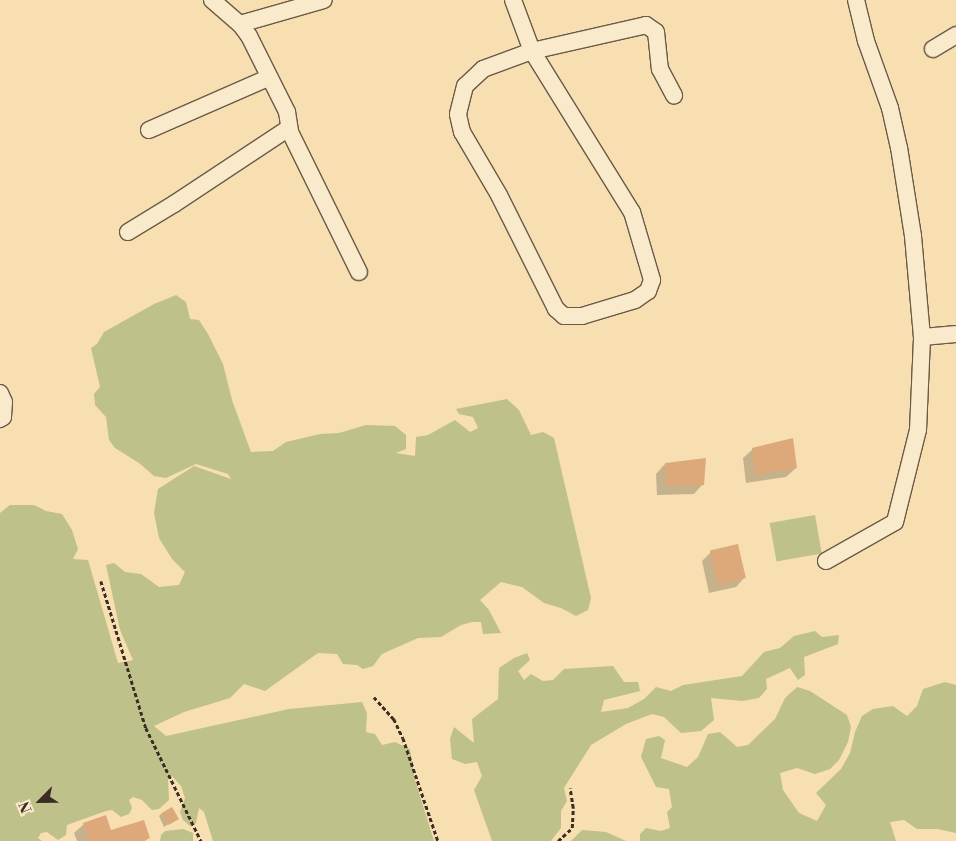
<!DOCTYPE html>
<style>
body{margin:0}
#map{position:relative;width:956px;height:841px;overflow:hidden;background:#f7dfb1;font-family:"Libre Bodoni",serif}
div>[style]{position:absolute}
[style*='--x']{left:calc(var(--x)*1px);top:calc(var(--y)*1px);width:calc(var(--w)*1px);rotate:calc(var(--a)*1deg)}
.green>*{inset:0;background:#bec18a;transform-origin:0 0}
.shadow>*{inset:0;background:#0003}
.building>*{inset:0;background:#dda97a;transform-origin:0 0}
.path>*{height:2.5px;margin-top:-1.25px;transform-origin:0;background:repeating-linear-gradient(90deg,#3b2d23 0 4px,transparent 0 6.5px)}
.roads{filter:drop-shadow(1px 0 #6a5a46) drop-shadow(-1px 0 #6a5a46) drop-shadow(0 1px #6a5a46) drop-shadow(0 -1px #6a5a46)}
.street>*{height:16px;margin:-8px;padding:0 8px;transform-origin:8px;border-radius:8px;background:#faeacc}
span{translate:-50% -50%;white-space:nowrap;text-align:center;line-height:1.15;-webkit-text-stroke:4px #faeacc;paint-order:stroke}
.north{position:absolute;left:15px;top:776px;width:50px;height:50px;-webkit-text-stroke:4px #faeacc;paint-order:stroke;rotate:247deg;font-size:14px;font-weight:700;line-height:20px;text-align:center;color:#3b2d23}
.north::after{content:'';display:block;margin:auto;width:18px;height:22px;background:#3b2d23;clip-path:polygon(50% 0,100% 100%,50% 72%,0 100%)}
</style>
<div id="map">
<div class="green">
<div style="clip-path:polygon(176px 295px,186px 302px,190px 319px,199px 320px,208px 334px,223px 364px,232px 400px,251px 452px,273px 451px,286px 442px,320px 434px,339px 433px,366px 425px,395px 426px,406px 435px,406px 449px,396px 453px,415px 456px,416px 437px,428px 435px,455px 420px,470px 432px,478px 428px,473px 417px,459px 414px,456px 409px,507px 399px,519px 410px,531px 435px,543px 432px,554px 438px,591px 598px,588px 610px,576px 616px,561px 608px,544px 603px,522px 587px,501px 582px,480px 600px,489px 610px,501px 633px,483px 634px,481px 622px,472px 622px,461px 625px,441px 637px,418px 638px,382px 654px,373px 666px,363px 669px,357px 665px,343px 664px,337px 654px,318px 653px,265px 691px,244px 684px,230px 698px,184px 712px,154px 726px,166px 736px,289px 709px,362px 702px,367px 713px,366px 732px,375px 734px,382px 745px,395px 742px,410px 749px,415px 780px,434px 841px,213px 841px,204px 812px,199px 808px,196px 823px,191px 827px,183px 820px,180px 812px,185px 798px,181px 786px,172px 776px,168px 779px,169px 800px,159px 809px,152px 810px,142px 800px,133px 797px,129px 800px,132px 808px,129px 814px,121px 817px,112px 810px,106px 811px,67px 825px,66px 835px,58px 840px,47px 832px,41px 833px,38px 838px,42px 841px,0 841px,0 513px,10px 505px,34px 505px,46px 511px,62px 514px,72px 530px,78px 549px,73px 559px,88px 560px,118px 663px,133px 660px,120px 630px,106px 565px,114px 563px,125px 572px,141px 574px,159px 587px,179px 585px,185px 572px,172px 559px,159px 538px,154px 513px,158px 489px,194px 466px,231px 479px,228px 474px,196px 464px,166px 478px,154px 476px,139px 463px,115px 448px,109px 440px,106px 417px,95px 405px,94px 394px,100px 387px,91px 348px,97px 344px,104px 332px,154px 304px)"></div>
<div style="left:815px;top:515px;width:39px;height:46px;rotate:80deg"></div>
<div style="clip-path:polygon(815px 631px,822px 637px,839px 635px,838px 644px,804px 657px,805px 675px,798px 680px,790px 668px,766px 679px,767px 689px,759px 698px,742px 701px,711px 698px,714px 720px,701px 731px,681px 733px,664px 717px,652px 714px,626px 724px,591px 745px,564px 788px,567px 801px,561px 811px,561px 828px,551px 841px,492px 841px,474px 790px,482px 776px,477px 762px,465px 764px,452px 759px,450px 739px,454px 727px,474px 743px,472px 719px,498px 699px,499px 668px,514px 658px,527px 653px,530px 660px,518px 671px,524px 680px,531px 674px,543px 681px,553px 680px,564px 669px,613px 666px,624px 682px,638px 682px,640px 691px,604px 700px,601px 712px,628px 708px,644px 699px,656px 687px,671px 691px,683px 685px,742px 676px,764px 652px,780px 648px,794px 636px)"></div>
<div style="clip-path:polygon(945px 682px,956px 685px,956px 833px,937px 829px,917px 829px,904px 820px,890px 822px,896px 841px,640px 841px,640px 834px,646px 828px,661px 831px,670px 828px,667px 812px,672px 807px,669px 789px,656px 787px,641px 757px,646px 739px,659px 736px,665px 740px,661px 758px,687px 767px,698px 757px,708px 734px,720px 732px,737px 747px,748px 745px,775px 719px,785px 698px,797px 687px,810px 691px,847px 715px,851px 727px,848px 742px,839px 760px,830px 769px,815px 774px,797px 768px,780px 773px,783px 790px,799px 813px,817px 821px,826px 805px,816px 793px,841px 769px,850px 753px,855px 732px,862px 716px,873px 709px,893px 706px,907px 716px,917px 706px,923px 689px)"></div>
<div style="clip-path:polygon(183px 829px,193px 833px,193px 841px,160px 841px,161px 835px,165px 831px)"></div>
<div style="clip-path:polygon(582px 830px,606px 832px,626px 841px,571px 841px)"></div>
</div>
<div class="shadow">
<div style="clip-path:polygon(753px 449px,796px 468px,786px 477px,746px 483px,743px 458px)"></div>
<div style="clip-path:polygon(665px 464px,703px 484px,694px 494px,657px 495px,656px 474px)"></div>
<div style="clip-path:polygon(711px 552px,745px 577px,736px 587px,709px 593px,702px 561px)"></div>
<div style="clip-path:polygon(162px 813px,177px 819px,164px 827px,159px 816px)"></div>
<div style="clip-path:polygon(84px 824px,110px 832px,149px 838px,145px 841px,77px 841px,74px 833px)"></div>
</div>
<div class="building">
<div style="clip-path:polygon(793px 438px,797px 468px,755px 475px,752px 448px)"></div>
<div style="clip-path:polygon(706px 458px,704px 485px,666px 486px,665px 463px)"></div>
<div style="left:738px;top:544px;width:35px;height:29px;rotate:77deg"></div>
<div style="left:172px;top:807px;width:14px;height:12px;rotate:60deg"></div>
<div style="clip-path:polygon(106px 815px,111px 830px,144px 820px,150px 838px,141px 841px,86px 841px,88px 838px,83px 823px)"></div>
</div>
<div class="path">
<div style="--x:101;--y:581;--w:154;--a:73"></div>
<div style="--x:146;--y:728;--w:126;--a:64"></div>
<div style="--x:374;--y:697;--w:30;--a:48"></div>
<div style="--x:394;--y:719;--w:21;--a:65"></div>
<div style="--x:403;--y:738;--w:109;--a:71.2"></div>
<div style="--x:558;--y:841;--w:19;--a:-43"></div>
<div style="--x:572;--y:828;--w:20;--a:-87"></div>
<div style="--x:573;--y:808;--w:20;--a:-99"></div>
</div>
<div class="roads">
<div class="street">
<div style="--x:212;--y:0;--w:37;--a:41"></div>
<div style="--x:240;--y:24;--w:15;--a:53"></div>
<div style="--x:249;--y:36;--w:85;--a:63.4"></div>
<div style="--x:287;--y:112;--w:20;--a:81"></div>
<div style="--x:290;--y:132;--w:156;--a:63.8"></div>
<div style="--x:513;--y:0;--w:54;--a:69.6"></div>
<div style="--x:532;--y:51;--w:190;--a:58.2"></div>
<div style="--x:632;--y:212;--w:71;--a:73.6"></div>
<div style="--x:652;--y:280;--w:12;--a:110"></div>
<div style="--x:648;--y:291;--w:16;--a:145"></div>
<div style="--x:635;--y:300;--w:55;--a:163.2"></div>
<div style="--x:582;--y:316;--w:18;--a:180"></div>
<div style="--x:564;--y:316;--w:11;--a:-139"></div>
<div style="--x:556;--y:309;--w:127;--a:-116.6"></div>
<div style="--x:499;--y:195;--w:73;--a:-120.4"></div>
<div style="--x:462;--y:132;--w:18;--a:-103"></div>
<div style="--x:458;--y:114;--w:29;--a:-76"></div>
<div style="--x:465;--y:86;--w:25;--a:-43"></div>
<div style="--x:483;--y:69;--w:52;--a:-20.2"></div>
<div style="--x:532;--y:51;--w:117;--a:-12.8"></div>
<div style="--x:646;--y:25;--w:12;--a:35"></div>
<div style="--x:656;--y:32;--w:37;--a:84"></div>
<div style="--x:660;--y:69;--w:30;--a:62"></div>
<div style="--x:240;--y:24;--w:87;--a:-15.9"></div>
<div style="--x:933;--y:49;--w:27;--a:-31"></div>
<div style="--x:149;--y:130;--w:130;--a:-23.6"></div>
<div style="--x:128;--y:232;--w:54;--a:-31.3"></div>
<div style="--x:174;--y:204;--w:138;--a:-33.5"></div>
<div style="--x:922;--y:337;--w:34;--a:-5"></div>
<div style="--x:0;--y:393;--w:10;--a:66"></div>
<div style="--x:4;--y:402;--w:15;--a:94"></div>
<div style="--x:3;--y:417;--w:4;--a:146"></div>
<div style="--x:826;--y:561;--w:79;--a:-29.5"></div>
<div style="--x:895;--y:522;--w:95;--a:-76"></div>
<div style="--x:918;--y:430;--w:93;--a:-87.5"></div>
<div style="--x:922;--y:337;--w:101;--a:-95.1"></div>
<div style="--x:913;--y:236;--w:89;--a:-99"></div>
<div style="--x:899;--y:148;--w:41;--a:-102.7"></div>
<div style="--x:890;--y:108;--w:71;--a:-109.7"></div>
<div style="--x:866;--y:41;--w:42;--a:-103.7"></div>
</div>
</div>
<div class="north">N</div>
</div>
